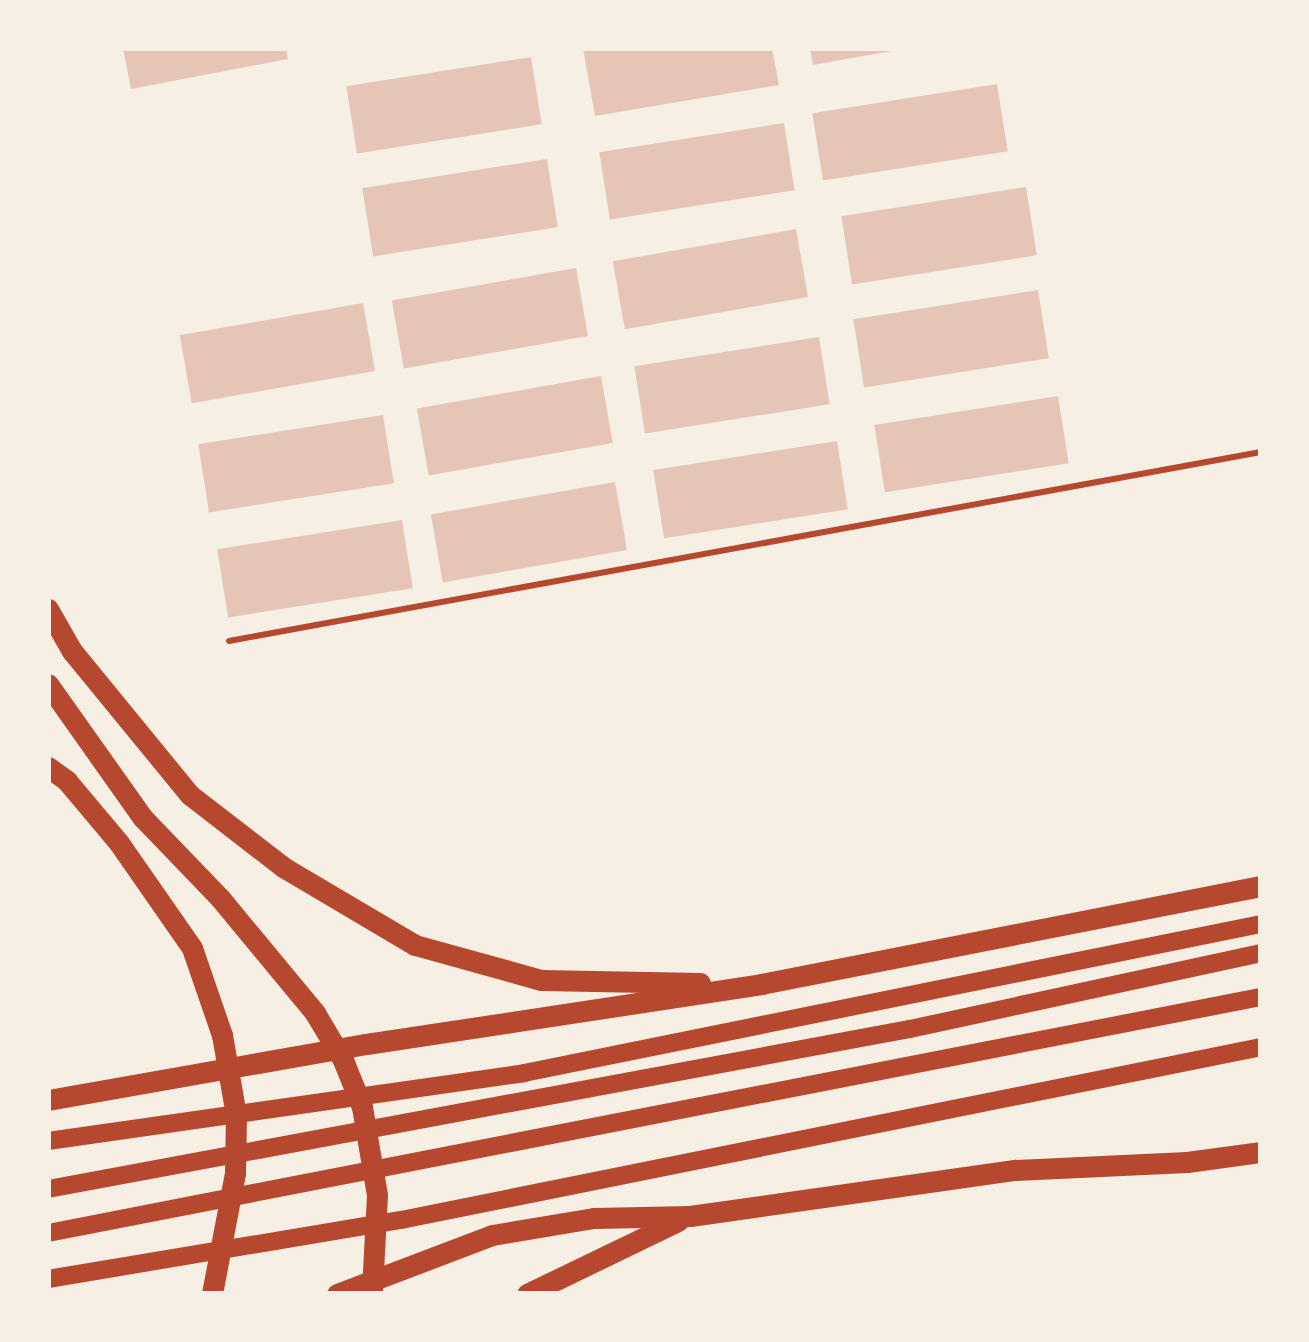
<!DOCTYPE html>
<style>
body{margin:0}
#map{position:relative;width:1309px;height:1342px;overflow:hidden;background:#f6efe4;font-family:"Fira Sans Condensed",sans-serif}
div>[style]{position:absolute}
[style*='--x']{left:calc(var(--x)*1px);top:calc(var(--y)*1px);width:calc(var(--w)*1px);rotate:calc(var(--a)*1deg)}
.building>*{inset:0;background:#e6c5b7;transform-origin:0 0}
.service>*{height:6px;margin:-3px;padding:0 3px;transform-origin:3px;border-radius:3px;background:#b5482f}
.primary>*{height:18px;margin:-9px;padding:0 9px;transform-origin:9px;border-radius:9px;background:#b5482f}
.trunk>*{height:18px;margin:-9px;padding:0 9px;transform-origin:9px;border-radius:9px;background:#b5482f}
.motorway>*{height:21px;margin:-10.5px;padding:0 10.5px;transform-origin:10.5px;border-radius:10.5px;background:#b5482f}
span{translate:-50% -50%;white-space:nowrap;text-align:center;line-height:1.15;-webkit-text-stroke:10px #f6efe4;paint-order:stroke}
.frame{position:absolute;inset:0;border:51px solid #f6efe4;pointer-events:none}
</style>
<div id="map">
<div class="building">
<div style="clip-path:polygon(123px 48px,286px 48px,288px 59px,131px 89px)"></div>
<div style="clip-path:polygon(583px 48px,772px 48px,779px 85px,595px 116px)"></div>
<div style="clip-path:polygon(810px 48px,897px 48px,897px 50px,813px 65px)"></div>
<div style="left:531px;top:57px;width:68px;height:187px;rotate:81deg"></div>
<div style="left:997px;top:84px;width:68px;height:187px;rotate:81deg"></div>
<div style="left:784px;top:123px;width:68px;height:187px;rotate:81deg"></div>
<div style="left:547px;top:159px;width:69px;height:187px;rotate:81deg"></div>
<div style="left:1026px;top:187px;width:69px;height:187px;rotate:81deg"></div>
<div style="left:796px;top:229px;width:69px;height:186px;rotate:80deg"></div>
<div style="left:576px;top:268px;width:69px;height:187px;rotate:80deg"></div>
<div style="left:1038px;top:290px;width:69px;height:187px;rotate:81deg"></div>
<div style="left:363px;top:303px;width:69px;height:186px;rotate:80deg"></div>
<div style="left:819px;top:337px;width:68px;height:187px;rotate:81deg"></div>
<div style="left:601px;top:376px;width:68px;height:187px;rotate:80deg"></div>
<div style="left:1058px;top:396px;width:68px;height:186px;rotate:81deg"></div>
<div style="left:383px;top:415px;width:69px;height:187px;rotate:81deg"></div>
<div style="left:837px;top:441px;width:69px;height:186px;rotate:81deg"></div>
<div style="left:615px;top:482px;width:69px;height:187px;rotate:80deg"></div>
<div style="left:402px;top:520px;width:69px;height:187px;rotate:81deg"></div>
</div>
<div class="service">
<div style="--x:229;--y:641;--w:1049;--a:-10.38"></div>
</div>
<div class="primary">
<div style="--x:48;--y:1141;--w:481;--a:-8.1"></div>
<div style="--x:524;--y:1073;--w:752;--a:-11.43"></div>
<div style="--x:48;--y:1279;--w:358;--a:-9.5"></div>
<div style="--x:401;--y:1220;--w:877;--a:-11.37"></div>
</div>
<div class="trunk">
<div style="--x:48;--y:1189;--w:877;--a:-10.52"></div>
<div style="--x:910;--y:1029;--w:359;--a:-12.2"></div>
<div style="--x:48;--y:1233;--w:1236;--a:-11.01"></div>
</div>
<div class="motorway">
<div style="--x:48;--y:609;--w:48;--a:60.3"></div>
<div style="--x:72;--y:651;--w:186;--a:50.7"></div>
<div style="--x:190;--y:795;--w:118;--a:37.7"></div>
<div style="--x:283;--y:867;--w:153;--a:30.6"></div>
<div style="--x:415;--y:945;--w:131;--a:15.5"></div>
<div style="--x:541;--y:980;--w:159;--a:1.1"></div>
<div style="--x:48;--y:684;--w:164;--a:54.7"></div>
<div style="--x:143;--y:818;--w:111;--a:46.1"></div>
<div style="--x:220;--y:898;--w:149;--a:50.4"></div>
<div style="--x:315;--y:1013;--w:55;--a:59.2"></div>
<div style="--x:343;--y:1060;--w:51;--a:68"></div>
<div style="--x:362;--y:1107;--w:89;--a:80.3"></div>
<div style="--x:377;--y:1195;--w:94;--a:93"></div>
<div style="--x:48;--y:767;--w:24;--a:36"></div>
<div style="--x:67;--y:781;--w:81;--a:50"></div>
<div style="--x:119;--y:843;--w:128;--a:55.2"></div>
<div style="--x:192;--y:948;--w:92;--a:71"></div>
<div style="--x:222;--y:1035;--w:81;--a:80.1"></div>
<div style="--x:236;--y:1115;--w:58;--a:91"></div>
<div style="--x:235;--y:1173;--w:123;--a:100.8"></div>
<div style="--x:48;--y:1100;--w:323;--a:-10"></div>
<div style="--x:366;--y:1044;--w:400;--a:-8.6"></div>
<div style="--x:761;--y:984;--w:510;--a:-11.09"></div>
<div style="--x:337;--y:1294;--w:166;--a:-20.8"></div>
<div style="--x:492;--y:1235;--w:103;--a:-9.5"></div>
<div style="--x:594;--y:1218;--w:96;--a:-1.2"></div>
<div style="--x:690;--y:1216;--w:328;--a:-8.1"></div>
<div style="--x:1015;--y:1170;--w:172;--a:-2.7"></div>
<div style="--x:1187;--y:1162;--w:75;--a:-7.7"></div>
<div style="--x:527;--y:1294;--w:168;--a:-25.8"></div>
</div>
<div class="frame"></div>
</div>
